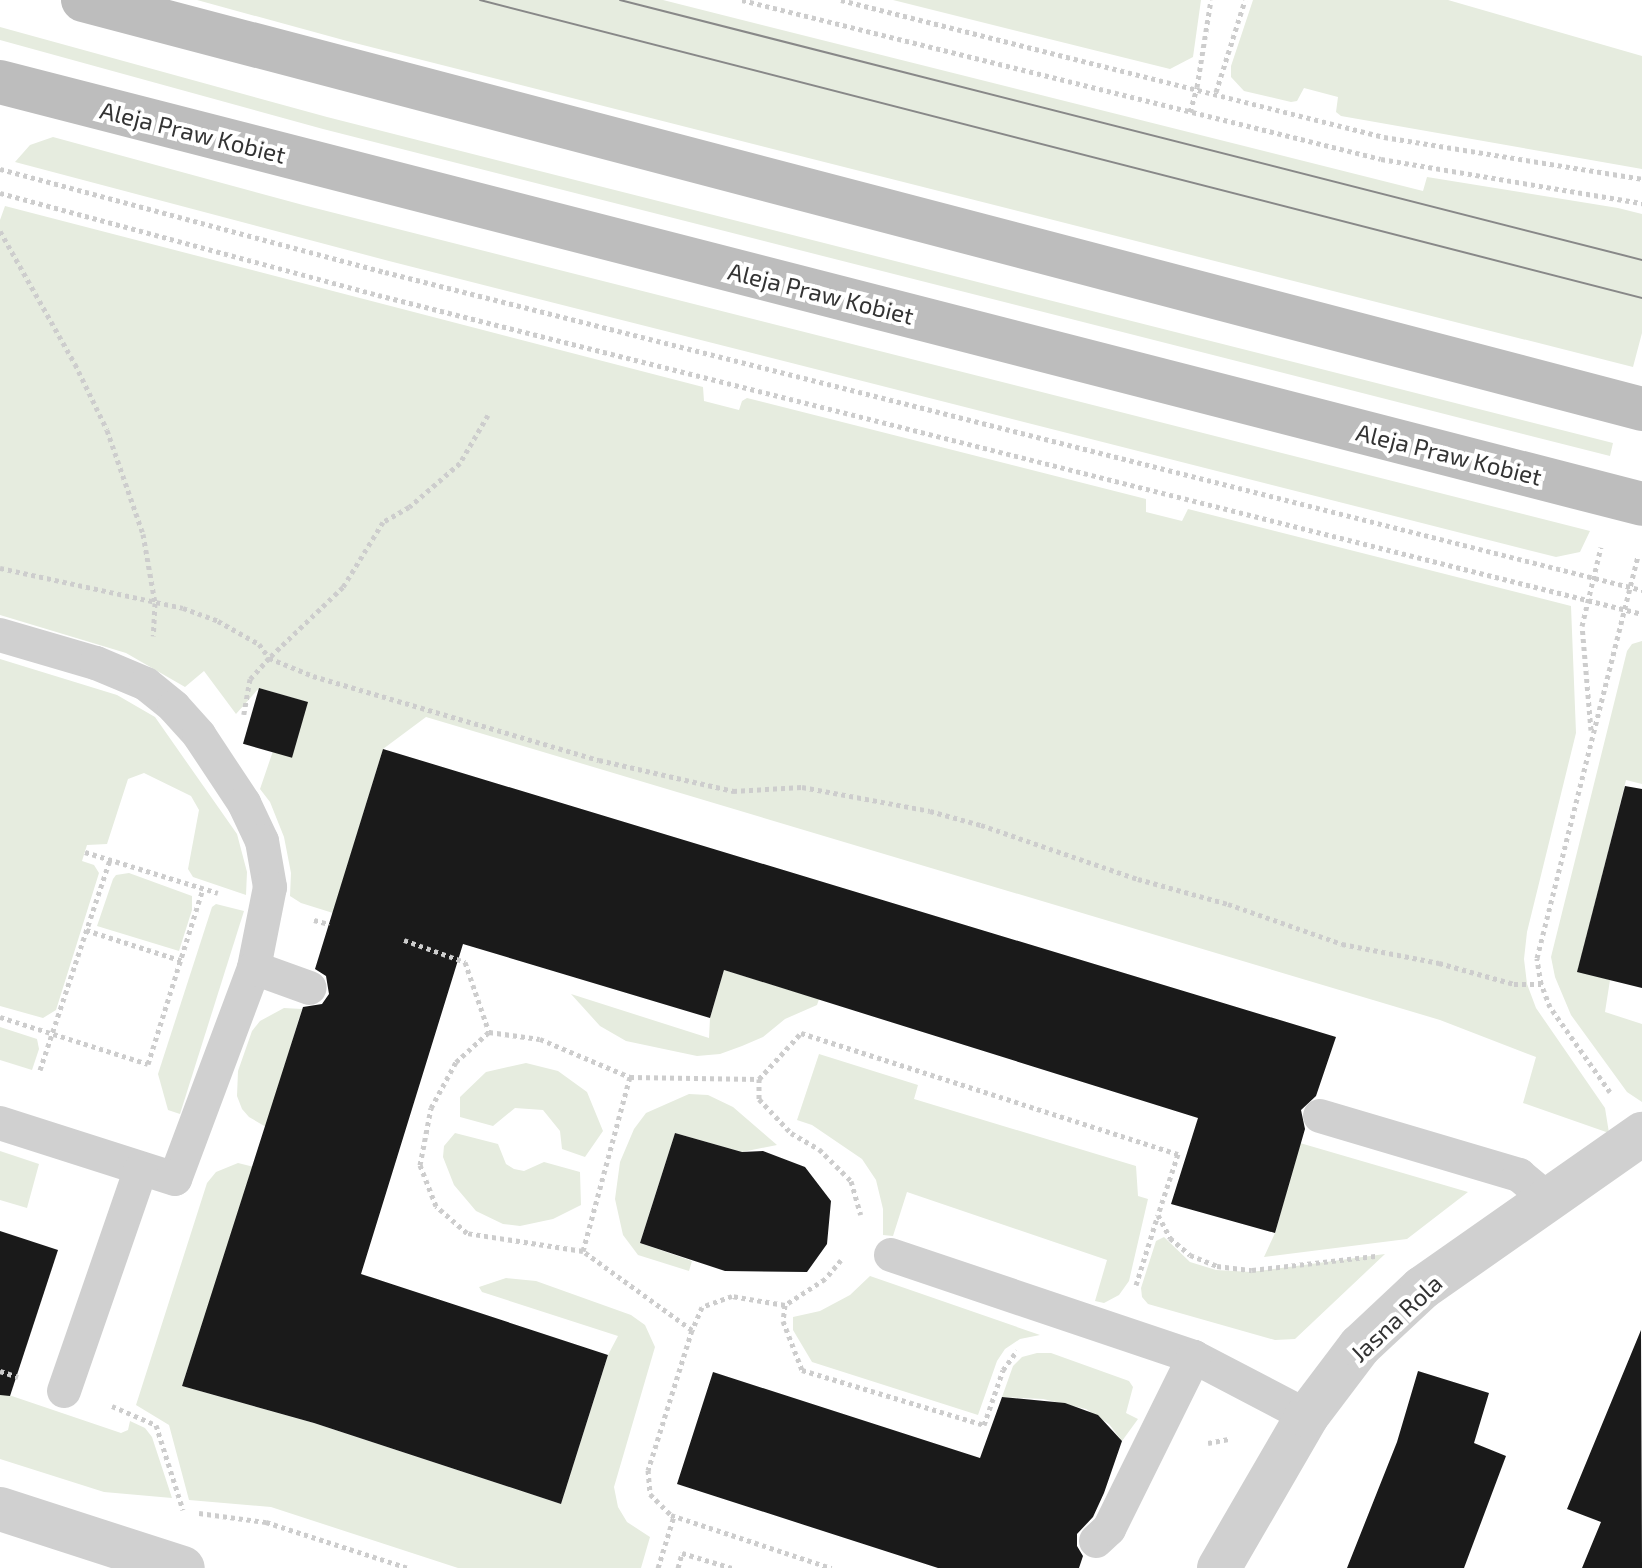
<!DOCTYPE html>
<style>
body{margin:0}
#map{position:relative;width:1642px;height:1568px;overflow:hidden;background:#fff;font-family:"Exo 2",sans-serif}
div>[style]{position:absolute}
[style*='--x']{left:calc(var(--x)*1px);top:calc(var(--y)*1px);width:calc(var(--w)*1px);rotate:calc(var(--a)*1deg)}
.green>*{inset:0;background:#e6ecdf}
.building>*{inset:0;background:#1a1a1a;transform-origin:0 0}
.path>*{height:5px;margin-top:-2.5px;transform-origin:0;background:repeating-linear-gradient(90deg,#cdcdcd 0 4px,transparent 0 8px)}
.lane>*{height:34px;margin:-17px;padding:0 17px;transform-origin:17px;border-radius:17px;background:#d0d0d0}
.street>*{height:44px;margin:-22px;padding:0 22px;transform-origin:22px;border-radius:22px;background:#d0d0d0}
.secondary>*{height:44px;margin:-22px;padding:0 22px;transform-origin:22px;border-radius:22px;background:#bdbdbd}
.tram>*{height:2px;margin:-1px;padding:0 1px;transform-origin:1px;border-radius:1px;background:#888}
span{translate:-50% -50%;white-space:nowrap;text-align:center;line-height:1.15;-webkit-text-stroke:8px #fff;paint-order:stroke}
.street-label{font-size:24px;color:#333}
</style>
<div id="map">
<div class="green">
<div style="clip-path:polygon(197px 0,663px 0,1423px 191px,1427px 177px,1618px 208px,1642px 214px,1642px 333px,1633px 367px,347px 41px)"></div>
<div style="clip-path:polygon(893px 0,1201px 0,1193px 57px,1170px 69px)"></div>
<div style="clip-path:polygon(1253px 0,1448px 0,1642px 56px,1642px 169px,1341px 116px,1336px 112px,1338px 97px,1304px 88px,1297px 101px,1291px 102px,1244px 91px,1231px 77px,1231px 66px)"></div>
<div style="clip-path:polygon(0 27px,327px 117px,1613px 443px,1610px 456px,323px 129px,0 40px)"></div>
<div style="clip-path:polygon(53px 137px,303px 205px,1590px 531px,1580px 552px,1556px 557px,389px 261px,15px 162px,30px 145px)"></div>
<div style="clip-path:polygon(5px 206px,703px 387px,704px 401px,739px 410px,742px 401px,747px 398px,1146px 499px,1146px 512px,1182px 521px,1188px 509px,1571px 606px,1576px 733px,1527px 932px,1524px 959px,1527px 984px,1536px 1008px,1605px 1108px,1609px 1133px,1523px 1103px,1536px 1057px,1440px 1020px,426px 717px,383px 749px,333px 913px,301px 903px,290px 896px,291px 873px,284px 837px,270px 802px,260px 789px,273px 751px,291px 756px,307px 702px,259px 688px,236px 714px,204px 671px,185px 687px,126px 653px,0 615px,0 220px)"></div>
<div style="clip-path:polygon(1642px 641px,1642px 784px,1626px 780px,1578px 971px,1610px 980px,1605px 1012px,1642px 1024px,1642px 1102px,1627px 1092px,1571px 1015px,1555px 977px,1551px 957px,1627px 651px,1632px 644px)"></div>
<div style="clip-path:polygon(0 659px,117px 695px,155px 717px,237px 834px,247px 872px,246px 895px,193px 877px,188px 869px,199px 810px,191px 796px,144px 773px,128px 779px,107px 844px,87px 845px,82px 861px,94px 865px,99px 873px,56px 1010px,43px 1018px,0 1006px)"></div>
<div style="clip-path:polygon(129px 873px,192px 896px,192px 910px,179px 951px,97px 926px,113px 879px,116px 875px)"></div>
<div style="clip-path:polygon(216px 904px,244px 911px,180px 1114px,168px 1110px,158px 1074px,212px 907px)"></div>
<div style="clip-path:polygon(724px 970px,819px 999px,817px 1005px,785px 1019px,763px 1037px,742px 1046px,720px 1054px,697px 1056px,626px 1041px,600px 1026px,571px 994px,709px 1038px,710px 1018px)"></div>
<div style="clip-path:polygon(284px 1008px,302px 1009px,266px 1127px,249px 1117px,242px 1109px,237px 1096px,238px 1071px,252px 1031px,260px 1021px)"></div>
<div style="clip-path:polygon(0 1027px,37px 1039px,39px 1049px,32px 1070px,0 1060px)"></div>
<div style="clip-path:polygon(819px 1054px,918px 1085px,914px 1099px,1136px 1166px,1138px 1196px,1148px 1199px,1129px 1281px,1119px 1295px,1104px 1303px,1095px 1301px,1107px 1260px,907px 1192px,893px 1236px,883px 1235px,883px 1209px,876px 1180px,862px 1159px,812px 1125px,797px 1120px)"></div>
<div style="clip-path:polygon(526px 1063px,558px 1071px,587px 1092px,603px 1131px,585px 1157px,562px 1149px,560px 1131px,543px 1110px,515px 1108px,493px 1126px,460px 1117px,460px 1097px,486px 1072px)"></div>
<div style="clip-path:polygon(689px 1094px,708px 1095px,733px 1107px,777px 1145px,742px 1152px,675px 1133px,640px 1243px,692px 1261px,689px 1271px,638px 1255px,623px 1235px,615px 1199px,620px 1162px,634px 1129px,646px 1113px)"></div>
<div style="clip-path:polygon(455px 1133px,498px 1144px,506px 1164px,514px 1169px,524px 1171px,544px 1162px,580px 1172px,581px 1205px,553px 1219px,520px 1226px,503px 1224px,476px 1211px,454px 1185px,443px 1157px,444px 1146px)"></div>
<div style="clip-path:polygon(1300px 1143px,1468px 1192px,1407px 1239px,1264px 1257px,1275px 1233px)"></div>
<div style="clip-path:polygon(0 1151px,39px 1164px,27px 1208px,0 1200px)"></div>
<div style="clip-path:polygon(238px 1163px,254px 1167px,182px 1386px,314px 1423px,561px 1504px,608px 1355px,618px 1336px,482px 1292px,479px 1287px,506px 1278px,536px 1281px,631px 1315px,645px 1325px,655px 1347px,614px 1487px,618px 1507px,627px 1522px,650px 1537px,641px 1568px,458px 1568px,271px 1507px,189px 1500px,169px 1425px,136px 1405px,207px 1183px,216px 1172px)"></div>
<div style="clip-path:polygon(1164px 1237px,1190px 1262px,1216px 1270px,1251px 1272px,1385px 1254px,1295px 1339px,1275px 1340px,1148px 1304px,1142px 1297px,1141px 1288px,1156px 1241px)"></div>
<div style="clip-path:polygon(870px 1276px,1040px 1335px,1020px 1339px,1005px 1349px,997px 1361px,978px 1415px,812px 1362px,793px 1330px,793px 1317px,820px 1311px,850px 1295px)"></div>
<div style="clip-path:polygon(1037px 1353px,1051px 1353px,1129px 1381px,1133px 1387px,1126px 1413px,1138px 1419px,1122px 1441px,1109px 1424px,1086px 1409px,1043px 1399px,1002px 1397px,1013px 1366px,1022px 1357px)"></div>
<div style="clip-path:polygon(0 1392px,121px 1433px,128px 1430px,130px 1421px,145px 1428px,152px 1437px,172px 1498px,104px 1492px,0 1459px)"></div>
</div>
<div class="building">
<div style="left:259px;top:688px;width:51px;height:58px;rotate:16deg"></div>
<div style="clip-path:polygon(383px 749px,1336px 1037px,1316px 1096px,1301px 1110px,1305px 1129px,1275px 1233px,1171px 1204px,1198px 1118px,724px 970px,710px 1018px,463px 944px,361px 1274px,608px 1355px,561px 1504px,314px 1423px,182px 1386px,303px 1007px,322px 1004px,329px 994px,326px 976px,315px 969px)"></div>
<div style="clip-path:polygon(1625px 786px,1642px 789px,1642px 988px,1577px 972px)"></div>
<div style="clip-path:polygon(675px 1133px,742px 1152px,763px 1151px,805px 1167px,831px 1201px,827px 1244px,807px 1272px,725px 1271px,640px 1243px)"></div>
<div style="clip-path:polygon(0 1231px,58px 1250px,10px 1396px,0 1395px)"></div>
<div style="clip-path:polygon(1641px 1330px,1642px 1568px,1582px 1568px,1601px 1522px,1567px 1509px)"></div>
<div style="clip-path:polygon(1418px 1371px,1489px 1393px,1474px 1443px,1506px 1456px,1464px 1568px,1347px 1568px,1397px 1442px)"></div>
<div style="clip-path:polygon(713px 1372px,980px 1458px,1002px 1397px,1065px 1403px,1098px 1415px,1122px 1441px,1104px 1493px,1093px 1517px,1077px 1534px,1077px 1546px,1083px 1556px,1079px 1568px,938px 1568px,677px 1484px)"></div>
</div>
<div class="path">
<div style="--x:742;--y:0;--w:658;--a:13.97"></div>
<div style="--x:1381;--y:159;--w:265;--a:9.6"></div>
<div style="--x:841;--y:0;--w:560;--a:14.16"></div>
<div style="--x:1384;--y:137;--w:261;--a:9.2"></div>
<div style="--x:1216;--y:92;--w:96;--a:-72.5"></div>
<div style="--x:1190;--y:112;--w:26;--a:-74"></div>
<div style="--x:1197;--y:87;--w:88;--a:-80.9"></div>
<div style="--x:0;--y:169;--w:399;--a:15"></div>
<div style="--x:385;--y:272;--w:1297;--a:14.2"></div>
<div style="--x:0;--y:193;--w:392;--a:15.1"></div>
<div style="--x:378;--y:295;--w:1304;--a:14.16"></div>
<div style="--x:0;--y:231;--w:153;--a:60.6"></div>
<div style="--x:75;--y:364;--w:73;--a:64.1"></div>
<div style="--x:107;--y:430;--w:110;--a:70.9"></div>
<div style="--x:143;--y:534;--w:70;--a:80.1"></div>
<div style="--x:155;--y:603;--w:33;--a:93"></div>
<div style="--x:488;--y:415;--w:56;--a:120.3"></div>
<div style="--x:460;--y:463;--w:67;--a:139.2"></div>
<div style="--x:409;--y:507;--w:30;--a:150"></div>
<div style="--x:383;--y:522;--w:76;--a:121.6"></div>
<div style="--x:343;--y:587;--w:103;--a:136.2"></div>
<div style="--x:269;--y:658;--w:48;--a:22.2"></div>
<div style="--x:313;--y:676;--w:298;--a:16.4"></div>
<div style="--x:599;--y:760;--w:138;--a:13"></div>
<div style="--x:733;--y:791;--w:69;--a:-3.3"></div>
<div style="--x:802;--y:787;--w:130;--a:10.6"></div>
<div style="--x:930;--y:811;--w:53;--a:15.4"></div>
<div style="--x:981;--y:825;--w:166;--a:19"></div>
<div style="--x:1138;--y:879;--w:93;--a:15.5"></div>
<div style="--x:1228;--y:904;--w:121;--a:19.3"></div>
<div style="--x:1342;--y:944;--w:99;--a:11.1"></div>
<div style="--x:1439;--y:963;--w:78;--a:15.6"></div>
<div style="--x:1514;--y:984;--w:27;--a:0"></div>
<div style="--x:0;--y:568;--w:187;--a:12.3"></div>
<div style="--x:183;--y:608;--w:37;--a:20"></div>
<div style="--x:218;--y:621;--w:47;--a:29.3"></div>
<div style="--x:259;--y:644;--w:17;--a:54"></div>
<div style="--x:269;--y:658;--w:28;--a:132"></div>
<div style="--x:250;--y:679;--w:36;--a:100"></div>
<div style="--x:1591;--y:730;--w:104;--a:-94.9"></div>
<div style="--x:1582;--y:626;--w:81;--a:-76.5"></div>
<div style="--x:85;--y:852;--w:139;--a:17.1"></div>
<div style="--x:314;--y:920;--w:16;--a:15"></div>
<div style="--x:86;--y:930;--w:102;--a:17.7"></div>
<div style="--x:404;--y:940;--w:65;--a:19.8"></div>
<div style="--x:465;--y:962;--w:74;--a:71.1"></div>
<div style="--x:0;--y:1017;--w:155;--a:17.6"></div>
<div style="--x:148;--y:1064;--w:183;--a:-72.6"></div>
<div style="--x:40;--y:1070;--w:221;--a:-71.6"></div>
<div style="--x:759;--y:1079;--w:62;--a:-47.6"></div>
<div style="--x:801;--y:1033;--w:396;--a:17.8"></div>
<div style="--x:1178;--y:1154;--w:64;--a:108.2"></div>
<div style="--x:1610;--y:1092;--w:104;--a:-125.2"></div>
<div style="--x:1550;--y:1007;--w:25;--a:-111"></div>
<div style="--x:1541;--y:984;--w:26;--a:-99"></div>
<div style="--x:1537;--y:958;--w:414;--a:-75.9"></div>
<div style="--x:583;--y:1251;--w:180;--a:-74.9"></div>
<div style="--x:841;--y:1260;--w:25;--a:130"></div>
<div style="--x:825;--y:1279;--w:48;--a:147"></div>
<div style="--x:785;--y:1305;--w:16;--a:97"></div>
<div style="--x:783;--y:1321;--w:53;--a:68.8"></div>
<div style="--x:802;--y:1370;--w:190;--a:16.8"></div>
<div style="--x:984;--y:1425;--w:58;--a:-70.9"></div>
<div style="--x:1003;--y:1370;--w:24;--a:-54"></div>
<div style="--x:1136;--y:1285;--w:73;--a:-72.6"></div>
<div style="--x:1158;--y:1215;--w:26;--a:62"></div>
<div style="--x:1170;--y:1238;--w:26;--a:40"></div>
<div style="--x:1190;--y:1255;--w:29;--a:22"></div>
<div style="--x:1217;--y:1266;--w:35;--a:7"></div>
<div style="--x:1252;--y:1270;--w:124;--a:-6.5"></div>
<div style="--x:785;--y:1305;--w:54;--a:-170.4"></div>
<div style="--x:732;--y:1296;--w:32;--a:160"></div>
<div style="--x:702;--y:1307;--w:25;--a:113"></div>
<div style="--x:692;--y:1330;--w:135;--a:-144.1"></div>
<div style="--x:583;--y:1251;--w:117;--a:-171.2"></div>
<div style="--x:467;--y:1233;--w:41;--a:-138.9"></div>
<div style="--x:436;--y:1206;--w:44;--a:-111.3"></div>
<div style="--x:420;--y:1165;--w:58;--a:-79.1"></div>
<div style="--x:431;--y:1108;--w:52;--a:-61.5"></div>
<div style="--x:456;--y:1062;--w:45;--a:-42.3"></div>
<div style="--x:489;--y:1032;--w:51;--a:7.8"></div>
<div style="--x:540;--y:1039;--w:98;--a:22.9"></div>
<div style="--x:630;--y:1077;--w:129;--a:0.9"></div>
<div style="--x:759;--y:1079;--w:20;--a:90"></div>
<div style="--x:759;--y:1099;--w:47;--a:46.7"></div>
<div style="--x:791;--y:1133;--w:32;--a:30"></div>
<div style="--x:819;--y:1149;--w:45;--a:45"></div>
<div style="--x:851;--y:1181;--w:35;--a:74"></div>
<div style="--x:692;--y:1330;--w:147;--a:107.4"></div>
<div style="--x:648;--y:1470;--w:24;--a:85"></div>
<div style="--x:650;--y:1494;--w:30;--a:45"></div>
<div style="--x:671;--y:1515;--w:169;--a:18.3"></div>
<div style="--x:0;--y:1371;--w:19;--a:18"></div>
<div style="--x:112;--y:1406;--w:48;--a:23.4"></div>
<div style="--x:156;--y:1425;--w:89;--a:72.4"></div>
<div style="--x:1208;--y:1443;--w:21;--a:-11"></div>
<div style="--x:199;--y:1513;--w:68;--a:7.7"></div>
<div style="--x:266;--y:1522;--w:149;--a:17.9"></div>
<div style="--x:658;--y:1568;--w:54;--a:-72.9"></div>
<div style="--x:678;--y:1568;--w:16;--a:-75"></div>
<div style="--x:682;--y:1553;--w:52;--a:16.7"></div>
</div>
<div class="lane">
<div style="--x:0;--y:635;--w:100;--a:16.3"></div>
<div style="--x:96;--y:663;--w:54;--a:22.8"></div>
<div style="--x:146;--y:684;--w:36;--a:39"></div>
<div style="--x:174;--y:707;--w:38;--a:48"></div>
<div style="--x:199;--y:735;--w:82;--a:56.5"></div>
<div style="--x:244;--y:803;--w:42;--a:64.7"></div>
<div style="--x:262;--y:841;--w:47;--a:80.1"></div>
<div style="--x:270;--y:887;--w:83;--a:101.2"></div>
<div style="--x:254;--y:968;--w:225;--a:110.5"></div>
<div style="--x:175;--y:1179;--w:184;--a:-162.3"></div>
<div style="--x:254;--y:968;--w:59;--a:19.7"></div>
<div style="--x:1320;--y:1116;--w:208;--a:16.5"></div>
<div style="--x:1519;--y:1175;--w:39;--a:40"></div>
<div style="--x:891;--y:1255;--w:320;--a:18.6"></div>
<div style="--x:1194;--y:1357;--w:127;--a:27.6"></div>
<div style="--x:64;--y:1391;--w:235;--a:-70.9"></div>
<div style="--x:1096;--y:1541;--w:18;--a:-43"></div>
<div style="--x:1109;--y:1529;--w:192;--a:-63.7"></div>
</div>
<div class="street">
<div style="--x:0;--y:1509;--w:192;--a:17.9"></div>
<div style="--x:1219;--y:1568;--w:176;--a:-59.9"></div>
<div style="--x:1307;--y:1416;--w:88;--a:-52.9"></div>
<div style="--x:1360;--y:1346;--w:85;--a:-43.1"></div>
<div style="--x:1422;--y:1288;--w:269;--a:-35"></div>
</div>
<div class="secondary">
<div style="--x:83;--y:0;--w:1612;--a:14.7"></div>
<div style="--x:0;--y:82;--w:1695;--a:14.41"></div>
</div>
<div class="tram">
<div style="--x:480;--y:0;--w:1200;--a:14.38"></div>
<div style="--x:620;--y:0;--w:1055;--a:14.27"></div>
</div>
<div class="street-label">
<span style="left:193px;top:132px;rotate:14deg">Aleja Praw Kobiet</span>
<span style="left:821px;top:293px;rotate:14deg">Aleja Praw Kobiet</span>
<span style="left:1449px;top:454px;rotate:14deg">Aleja Praw Kobiet</span>
<span style="left:1396px;top:1318px;rotate:-43deg">Jasna Rola</span>
</div>
</div>
